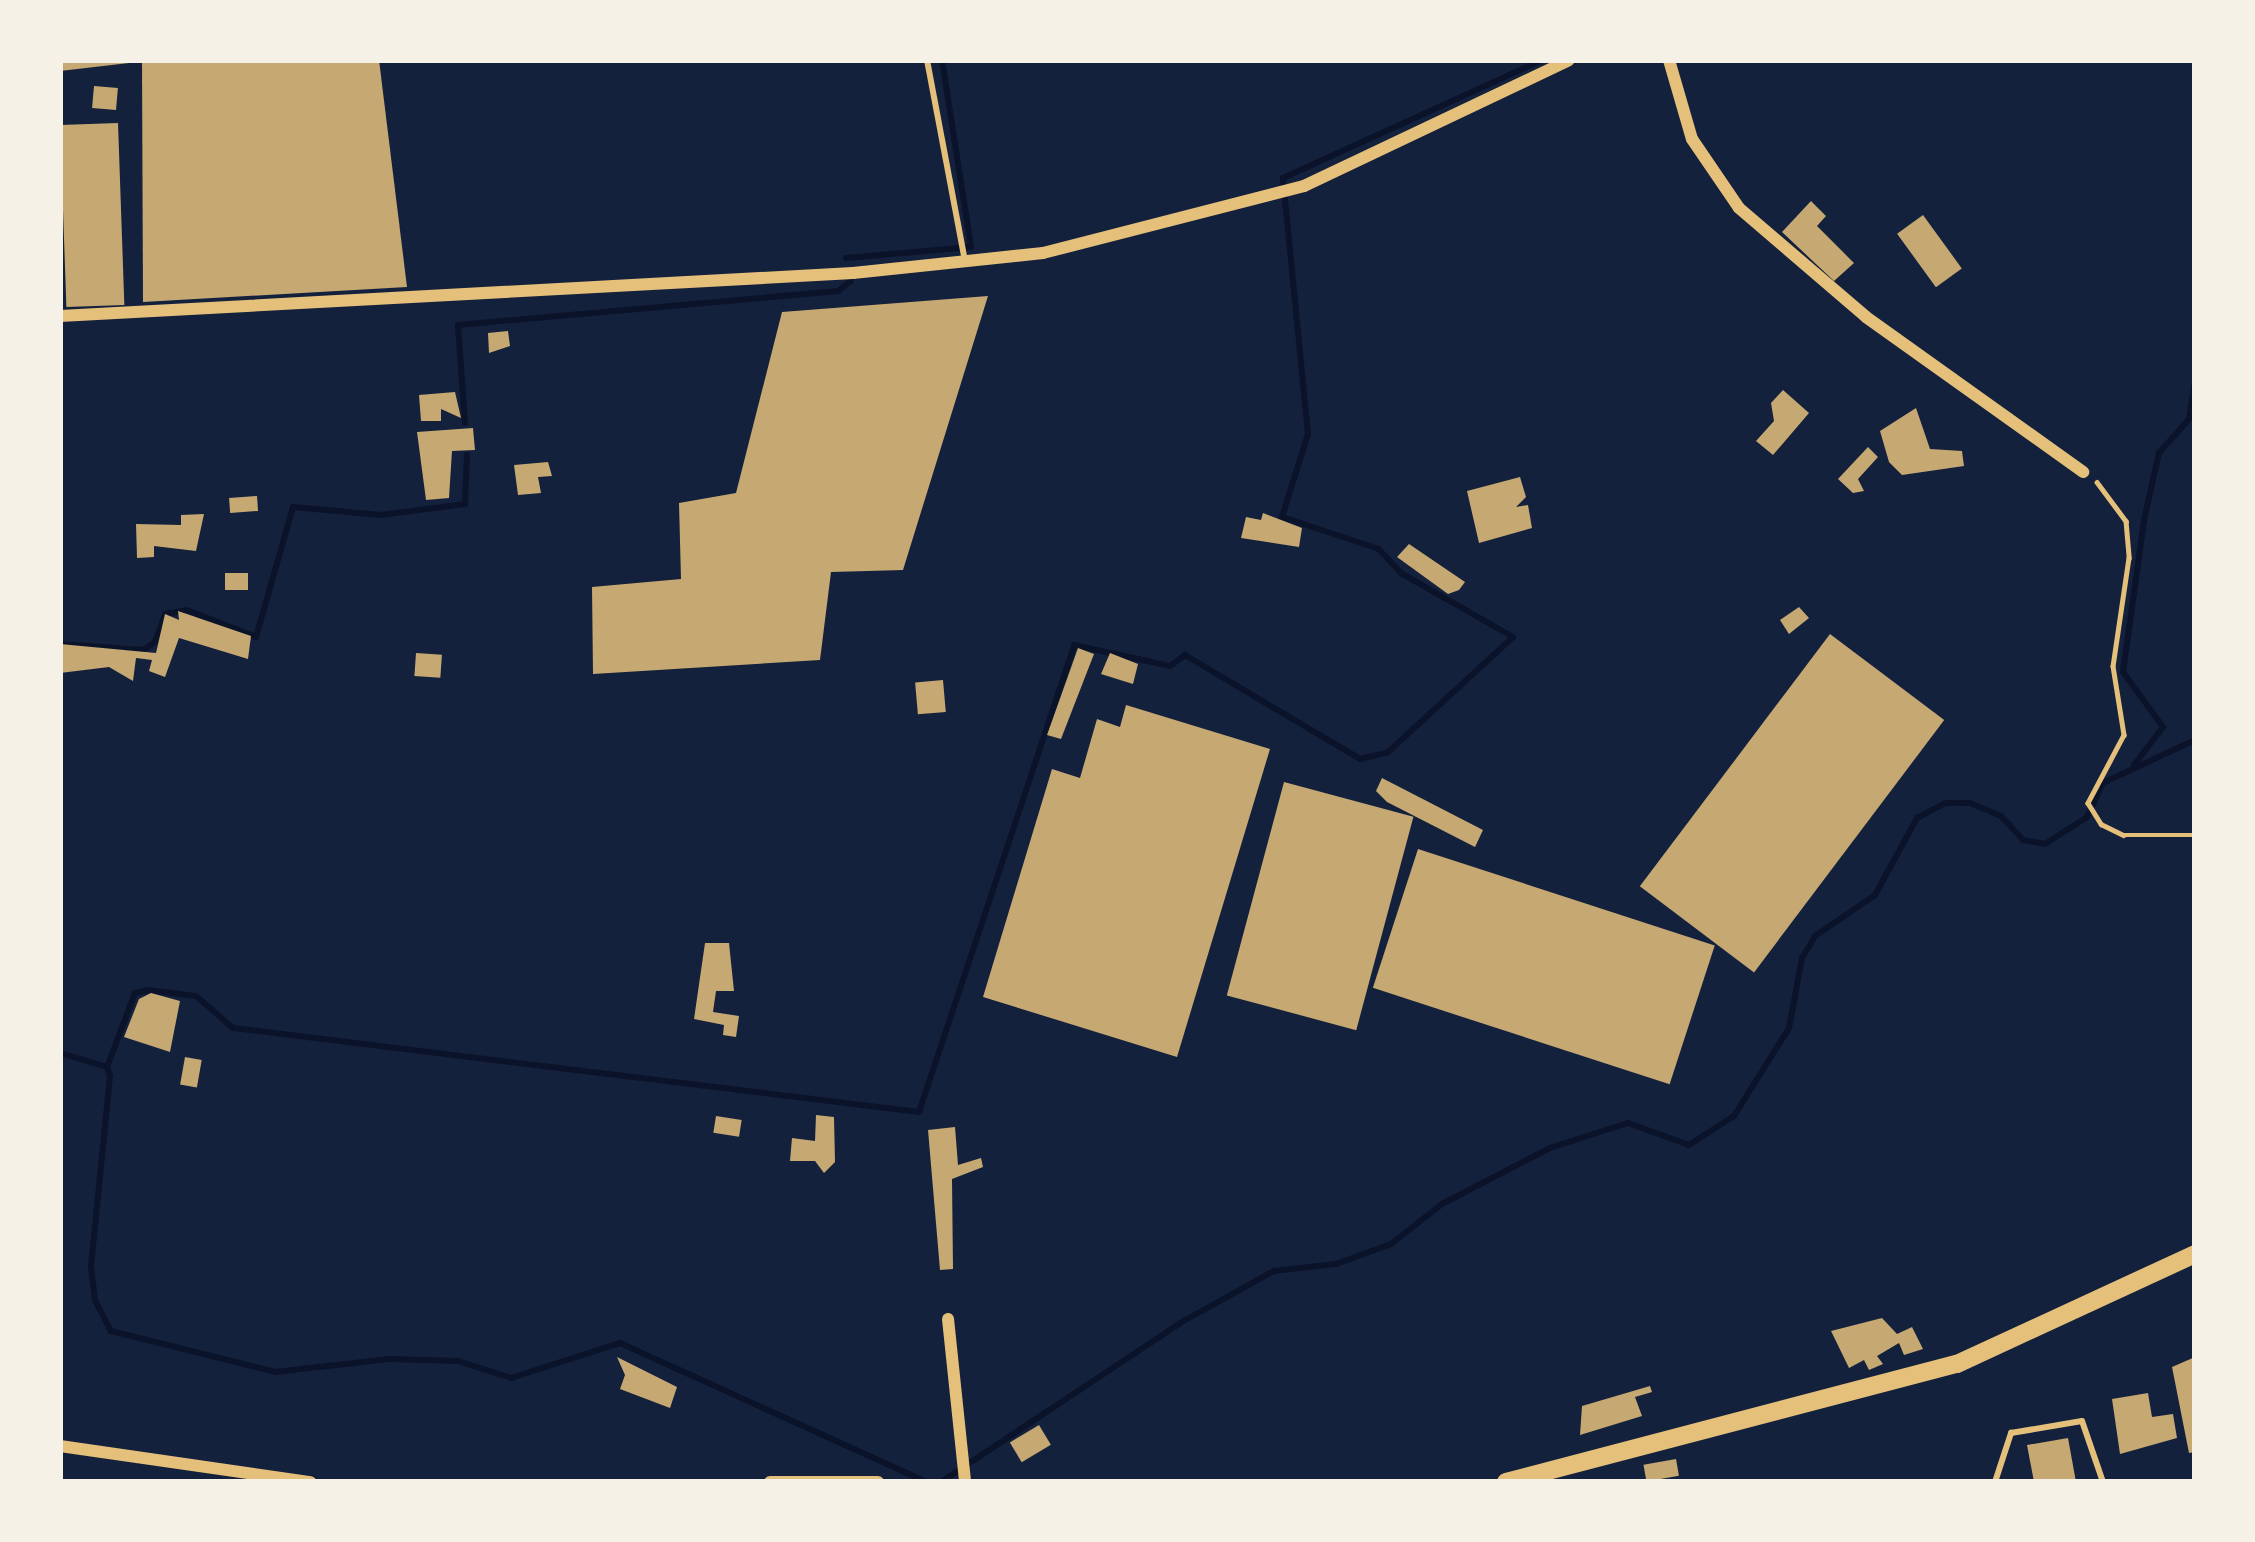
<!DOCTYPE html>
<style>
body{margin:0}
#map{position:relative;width:2255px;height:1542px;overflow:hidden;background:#14213d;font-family:Barlow,sans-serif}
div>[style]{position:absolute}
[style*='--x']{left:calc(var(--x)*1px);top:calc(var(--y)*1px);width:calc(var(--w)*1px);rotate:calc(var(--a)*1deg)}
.stream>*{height:6px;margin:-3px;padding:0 3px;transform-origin:3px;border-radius:3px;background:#0b132b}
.building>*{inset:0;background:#c6a872;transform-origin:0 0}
.path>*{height:4.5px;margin:-2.25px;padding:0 2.25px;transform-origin:2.25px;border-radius:2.25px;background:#e5c07b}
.service>*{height:6px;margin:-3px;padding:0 3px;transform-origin:3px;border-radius:3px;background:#e5c07b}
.minor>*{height:12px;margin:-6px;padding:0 6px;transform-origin:6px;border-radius:6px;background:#e5c07b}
.secondary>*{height:18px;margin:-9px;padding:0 9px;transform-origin:9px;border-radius:9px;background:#e5c07b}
span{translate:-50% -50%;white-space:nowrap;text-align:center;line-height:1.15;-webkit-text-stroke:12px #f6f1e7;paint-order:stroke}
.frame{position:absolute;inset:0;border:63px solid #f6f1e7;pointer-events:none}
</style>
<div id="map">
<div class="stream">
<div style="--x:846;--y:258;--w:125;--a:-5"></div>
<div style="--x:971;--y:247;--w:189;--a:-98.8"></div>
<div style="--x:465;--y:423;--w:98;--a:-94.1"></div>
<div style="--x:458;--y:325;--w:382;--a:-5.1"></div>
<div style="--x:838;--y:291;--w:16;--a:-38"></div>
<div style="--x:60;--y:644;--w:83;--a:4.1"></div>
<div style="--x:143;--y:650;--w:14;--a:-34"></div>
<div style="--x:155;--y:642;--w:30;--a:-70"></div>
<div style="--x:165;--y:614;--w:22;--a:-10"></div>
<div style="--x:187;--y:610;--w:74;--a:21.4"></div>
<div style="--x:256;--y:637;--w:135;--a:-74.1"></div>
<div style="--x:293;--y:507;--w:88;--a:5.2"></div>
<div style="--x:381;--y:515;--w:85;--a:-7.5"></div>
<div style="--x:465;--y:504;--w:49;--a:-87.7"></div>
<div style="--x:2134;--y:765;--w:48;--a:-52.7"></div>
<div style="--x:2163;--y:727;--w:68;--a:-126"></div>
<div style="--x:2123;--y:672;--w:153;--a:-82.1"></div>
<div style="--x:2144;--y:520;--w:69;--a:-77.4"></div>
<div style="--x:2159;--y:453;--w:45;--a:-48.6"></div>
<div style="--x:2189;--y:419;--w:37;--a:-81"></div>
<div style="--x:60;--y:1053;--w:49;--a:16.6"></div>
<div style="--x:107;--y:1067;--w:9;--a:72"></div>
<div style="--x:110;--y:1076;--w:192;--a:95.7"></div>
<div style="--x:91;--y:1267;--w:33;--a:83"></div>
<div style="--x:95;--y:1300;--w:35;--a:63"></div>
<div style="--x:111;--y:1331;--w:169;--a:14"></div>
<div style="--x:275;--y:1372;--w:115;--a:-6.5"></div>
<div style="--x:389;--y:1359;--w:69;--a:1.7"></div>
<div style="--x:458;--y:1361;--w:56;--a:17.8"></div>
<div style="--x:511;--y:1378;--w:114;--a:-17.8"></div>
<div style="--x:620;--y:1343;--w:336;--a:24.4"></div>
<div style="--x:107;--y:1067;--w:79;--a:-69.3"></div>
<div style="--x:135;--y:993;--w:13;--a:-13"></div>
<div style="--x:148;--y:990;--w:48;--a:7.1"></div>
<div style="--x:196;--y:996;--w:49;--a:40.9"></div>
<div style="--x:233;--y:1028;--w:691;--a:6.98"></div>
<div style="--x:919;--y:1112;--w:492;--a:-71.6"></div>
<div style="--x:1074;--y:645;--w:98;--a:12.3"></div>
<div style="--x:1170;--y:666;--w:19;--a:-36"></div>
<div style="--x:1185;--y:655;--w:204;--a:30.7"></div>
<div style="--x:1360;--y:759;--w:28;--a:-13"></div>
<div style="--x:1387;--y:753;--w:171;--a:-42.6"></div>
<div style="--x:1513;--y:637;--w:129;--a:-150.3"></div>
<div style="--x:1401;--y:573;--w:33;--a:-133"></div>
<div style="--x:1379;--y:549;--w:102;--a:-161.7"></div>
<div style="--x:1282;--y:517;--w:87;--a:-72.6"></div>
<div style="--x:1308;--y:434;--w:257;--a:-95.6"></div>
<div style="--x:1283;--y:178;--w:285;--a:-24.5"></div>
<div style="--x:941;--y:1482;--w:287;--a:-33.6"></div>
<div style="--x:1180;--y:1323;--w:107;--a:-29"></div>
<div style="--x:1274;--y:1271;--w:62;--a:-6.4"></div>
<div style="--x:1336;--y:1264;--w:59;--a:-20"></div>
<div style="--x:1391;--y:1244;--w:65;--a:-38.1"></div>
<div style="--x:1442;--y:1204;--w:122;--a:-27.4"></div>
<div style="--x:1550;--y:1148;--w:82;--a:-17.8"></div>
<div style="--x:1628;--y:1123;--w:65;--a:19.8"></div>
<div style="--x:1689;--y:1145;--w:54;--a:-32.8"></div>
<div style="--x:1734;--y:1116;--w:104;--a:-58"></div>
<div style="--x:1789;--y:1028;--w:71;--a:-79.5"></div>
<div style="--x:1802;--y:958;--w:26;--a:-59"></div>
<div style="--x:1815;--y:936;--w:73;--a:-34.3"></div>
<div style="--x:1875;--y:895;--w:88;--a:-61.4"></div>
<div style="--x:1917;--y:818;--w:32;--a:-28"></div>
<div style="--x:1945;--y:803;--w:25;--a:0"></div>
<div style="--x:1970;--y:803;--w:34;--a:23"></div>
<div style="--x:2001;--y:816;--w:33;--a:47"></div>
<div style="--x:2023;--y:840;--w:22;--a:10"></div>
<div style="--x:2045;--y:844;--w:50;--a:-32.7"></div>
<div style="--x:2087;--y:817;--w:38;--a:-65"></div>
<div style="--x:2103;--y:783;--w:102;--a:-25.1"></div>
</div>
<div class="building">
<div style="clip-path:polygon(60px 60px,129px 60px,129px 63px,60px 71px)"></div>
<div style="clip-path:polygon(142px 60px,379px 60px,407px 287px,143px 302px)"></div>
<div style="left:94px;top:86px;width:24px;height:22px;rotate:5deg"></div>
<div style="left:118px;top:123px;width:182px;height:58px;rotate:88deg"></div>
<div style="clip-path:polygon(1811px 201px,1826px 216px,1817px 226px,1854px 263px,1834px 281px,1782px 232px)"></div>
<div style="left:1923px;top:215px;width:66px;height:32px;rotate:54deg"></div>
<div style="clip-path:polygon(988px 296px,903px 570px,831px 572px,820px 660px,593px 674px,592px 587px,681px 579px,679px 503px,736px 493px,782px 312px)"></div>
<div style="clip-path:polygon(508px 331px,510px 346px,489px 353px,488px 333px)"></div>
<div style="clip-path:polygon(1783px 390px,1809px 413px,1773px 455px,1756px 441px,1774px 421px,1771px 403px)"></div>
<div style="clip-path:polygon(455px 392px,461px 418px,441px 409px,441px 421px,421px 421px,419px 395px)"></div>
<div style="clip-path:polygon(1916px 408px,1930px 449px,1962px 451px,1964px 466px,1902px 475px,1889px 462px,1880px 431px)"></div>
<div style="clip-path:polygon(473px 428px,475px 450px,452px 451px,449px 498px,426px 500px,417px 432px)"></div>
<div style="clip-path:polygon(1868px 447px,1878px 457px,1858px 479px,1864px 491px,1853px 493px,1838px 479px)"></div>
<div style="clip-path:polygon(548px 462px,552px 476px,538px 477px,541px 493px,518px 495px,514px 465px)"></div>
<div style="clip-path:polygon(1520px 477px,1526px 497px,1516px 507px,1528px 505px,1532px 528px,1479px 543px,1467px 491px)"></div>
<div style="left:257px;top:496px;width:15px;height:28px;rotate:86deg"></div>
<div style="clip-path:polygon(1263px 513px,1302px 528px,1299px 547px,1241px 538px,1246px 517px,1261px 520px)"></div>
<div style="clip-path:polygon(204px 514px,196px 551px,154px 546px,154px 557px,137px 558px,136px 524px,181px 525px,181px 515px)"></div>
<div style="clip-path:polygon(1409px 544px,1465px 582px,1459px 590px,1448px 594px,1397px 557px)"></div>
<div style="left:225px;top:573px;width:23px;height:17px"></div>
<div style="clip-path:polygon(1799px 607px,1809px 618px,1789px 634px,1780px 620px)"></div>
<div style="clip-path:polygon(178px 611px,251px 636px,248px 659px,179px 638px,165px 677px,149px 671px,152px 660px,136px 658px,133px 681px,109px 667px,60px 673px,60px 644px,156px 653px,165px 614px,179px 620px)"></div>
<div style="left:1830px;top:634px;width:143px;height:316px;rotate:37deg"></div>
<div style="clip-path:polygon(1078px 648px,1094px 654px,1061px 739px,1047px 735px)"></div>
<div style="left:416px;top:653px;width:26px;height:23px;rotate:4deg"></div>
<div style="clip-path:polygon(1110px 653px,1138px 664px,1133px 684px,1101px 674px)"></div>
<div style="left:943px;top:680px;width:32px;height:28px;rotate:85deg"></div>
<div style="clip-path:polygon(1126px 705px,1270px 749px,1177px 1057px,983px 997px,1052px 769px,1080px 778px,1097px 719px,1120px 727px)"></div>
<div style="clip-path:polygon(1382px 778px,1483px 830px,1475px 847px,1387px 802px,1376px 791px)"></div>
<div style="left:1284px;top:782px;width:134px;height:221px;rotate:15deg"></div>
<div style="left:1418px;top:849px;width:312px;height:146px;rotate:18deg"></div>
<div style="clip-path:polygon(705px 943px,729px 943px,734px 991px,716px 991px,713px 1012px,739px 1016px,736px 1037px,723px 1035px,724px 1025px,694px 1019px)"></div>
<div style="clip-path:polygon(151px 993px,180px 1001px,170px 1052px,124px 1037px,139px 999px)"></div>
<div style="left:185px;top:1057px;width:17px;height:28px;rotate:10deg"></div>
<div style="clip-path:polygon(816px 1115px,834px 1117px,835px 1162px,824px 1173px,815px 1161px,790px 1161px,792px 1138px,815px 1141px)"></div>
<div style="left:716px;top:1116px;width:26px;height:17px;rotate:9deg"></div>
<div style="clip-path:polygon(955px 1127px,958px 1165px,981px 1158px,983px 1167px,952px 1179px,953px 1269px,940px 1270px,928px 1130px)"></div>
<div style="clip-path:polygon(1882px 1318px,1897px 1334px,1912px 1327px,1923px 1349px,1904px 1355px,1899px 1343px,1877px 1356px,1883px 1364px,1869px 1370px,1864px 1360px,1849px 1368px,1831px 1331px)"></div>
<div style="clip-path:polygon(617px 1357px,677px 1387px,670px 1408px,620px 1389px,625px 1375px)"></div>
<div style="clip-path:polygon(2195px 1357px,2195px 1452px,2189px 1453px,2172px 1367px)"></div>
<div style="clip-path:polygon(1650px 1386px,1652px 1392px,1635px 1397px,1642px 1416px,1580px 1435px,1582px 1406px)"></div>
<div style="clip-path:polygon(2148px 1393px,2152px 1417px,2173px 1414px,2177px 1438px,2120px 1454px,2112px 1399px)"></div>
<div style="left:1039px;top:1425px;width:23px;height:34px;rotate:59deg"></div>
<div style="clip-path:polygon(2068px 1438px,2076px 1482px,2034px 1482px,2027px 1445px)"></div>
<div style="left:1676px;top:1459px;width:17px;height:33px;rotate:80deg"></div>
</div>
<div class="path">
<div style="--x:2097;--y:482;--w:49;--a:53.4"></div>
<div style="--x:2126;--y:521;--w:37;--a:85"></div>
<div style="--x:2129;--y:558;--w:109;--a:98.4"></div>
<div style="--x:2113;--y:666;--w:70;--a:80.9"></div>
<div style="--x:2124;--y:735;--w:77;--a:117.9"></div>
<div style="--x:2088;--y:803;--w:25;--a:58"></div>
<div style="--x:2101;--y:824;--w:25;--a:26"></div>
<div style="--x:2124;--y:835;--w:71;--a:0"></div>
</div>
<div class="service">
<div style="--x:927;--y:60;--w:205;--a:79.3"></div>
<div style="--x:1995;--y:1482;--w:52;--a:-71.9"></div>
<div style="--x:2011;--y:1433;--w:72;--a:-9.6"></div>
<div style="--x:2082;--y:1421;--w:65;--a:71"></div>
</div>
<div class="minor">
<div style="--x:1669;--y:60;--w:82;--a:73.8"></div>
<div style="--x:1692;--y:139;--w:83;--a:55.7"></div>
<div style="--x:1739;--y:208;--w:167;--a:40.6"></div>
<div style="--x:1866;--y:317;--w:267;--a:35.5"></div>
<div style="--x:60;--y:316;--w:794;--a:-3.1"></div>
<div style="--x:853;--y:273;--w:191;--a:-6"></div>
<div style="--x:1043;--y:253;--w:269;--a:-14.4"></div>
<div style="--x:1304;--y:186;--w:293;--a:-25.4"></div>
<div style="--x:948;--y:1319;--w:164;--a:84"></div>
<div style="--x:60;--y:1446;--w:253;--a:8.2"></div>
<div style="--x:770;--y:1482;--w:108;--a:0"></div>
</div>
<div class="secondary">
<div style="--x:1506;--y:1482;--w:466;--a:-14.7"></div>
<div style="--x:1957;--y:1364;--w:262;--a:-24.8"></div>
</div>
<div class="frame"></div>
</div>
